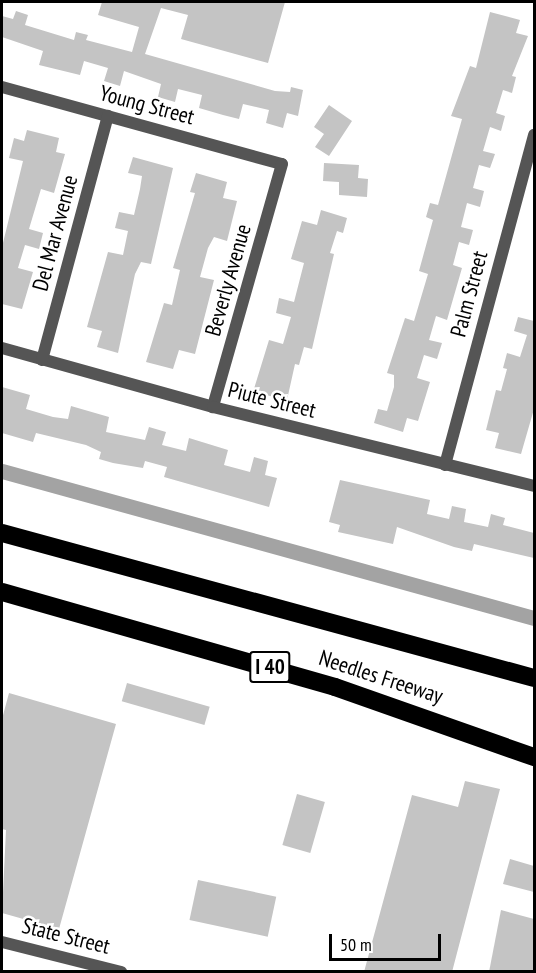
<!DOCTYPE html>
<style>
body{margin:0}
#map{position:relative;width:536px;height:973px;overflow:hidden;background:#fff;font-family:"PT Sans Narrow",sans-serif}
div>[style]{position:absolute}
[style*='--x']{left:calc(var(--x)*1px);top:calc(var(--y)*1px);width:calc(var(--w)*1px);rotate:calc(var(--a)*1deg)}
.canal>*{height:15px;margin:-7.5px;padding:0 7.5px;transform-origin:7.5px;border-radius:7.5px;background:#a3a3a3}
.building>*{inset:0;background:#c4c4c4;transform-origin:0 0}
.street>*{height:12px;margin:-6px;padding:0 6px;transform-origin:6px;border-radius:6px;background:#555}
.highway>*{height:18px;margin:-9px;padding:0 9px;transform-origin:9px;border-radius:9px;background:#000}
span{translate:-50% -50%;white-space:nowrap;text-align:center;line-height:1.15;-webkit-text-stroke:5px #fff;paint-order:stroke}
.shield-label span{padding:2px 4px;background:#fff;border:2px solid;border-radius:4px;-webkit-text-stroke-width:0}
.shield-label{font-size:21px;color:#000;font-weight:700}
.street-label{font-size:22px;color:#000}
.frame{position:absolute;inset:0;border:3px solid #000;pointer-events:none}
.scale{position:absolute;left:329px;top:934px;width:112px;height:27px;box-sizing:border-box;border:3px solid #000;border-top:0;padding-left:8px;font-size:18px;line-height:21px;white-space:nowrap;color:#000;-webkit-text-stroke:4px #fff;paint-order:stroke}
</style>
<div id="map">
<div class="canal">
<div style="--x:2;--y:471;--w:552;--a:15.45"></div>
</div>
<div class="building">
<div style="clip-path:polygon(102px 2px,285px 2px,268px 63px,181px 39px,188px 15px,161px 8px,145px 54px,275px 91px,290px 92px,291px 87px,303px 90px,298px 116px,287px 113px,283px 128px,266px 123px,269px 110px,243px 104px,239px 119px,223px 115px,199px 108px,202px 95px,178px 89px,175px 102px,158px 97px,161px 84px,124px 71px,120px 86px,104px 81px,108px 68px,84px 61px,80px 75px,39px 65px,43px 51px,2px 37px,2px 16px,13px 19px,16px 11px,28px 15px,25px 25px,74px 40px,76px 32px,88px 35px,86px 40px,132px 52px,139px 27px,98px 15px)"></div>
<div style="clip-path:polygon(490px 12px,520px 20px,516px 33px,528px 36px,512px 76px,516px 77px,512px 93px,503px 90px,496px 113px,505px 116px,501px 131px,490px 127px,483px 151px,495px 154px,490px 168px,479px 165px,473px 188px,484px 191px,480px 207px,467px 203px,461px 227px,473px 230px,469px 245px,459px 242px,453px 265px,462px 268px,447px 320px,436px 316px,429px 340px,442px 343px,437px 359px,424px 355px,417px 378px,430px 382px,418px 421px,407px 418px,403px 432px,374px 423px,378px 409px,387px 411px,394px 387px,394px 375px,387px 373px,405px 318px,414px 321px,428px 274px,419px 271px,433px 220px,426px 217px,430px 203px,438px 205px,462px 119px,451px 116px,470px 66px,476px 68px)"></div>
<div style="clip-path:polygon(329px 105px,352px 121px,329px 156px,315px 147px,324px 134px,314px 127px)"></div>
<div style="clip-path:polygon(27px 130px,59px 138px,56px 152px,65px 154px,54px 193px,41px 189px,29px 229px,43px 233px,39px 249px,25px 245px,18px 268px,33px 272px,22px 309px,2px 304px,2px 247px,23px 161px,9px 158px,14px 138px,24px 141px)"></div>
<div style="clip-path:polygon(133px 157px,173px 168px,151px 264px,141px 262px,135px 274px,118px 353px,97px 347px,102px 331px,87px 327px,108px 252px,123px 255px,128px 231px,115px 228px,119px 212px,134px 215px,140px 189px,142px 176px,128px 173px)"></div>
<div style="clip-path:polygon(324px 163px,359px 165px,358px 178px,368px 179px,367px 197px,339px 195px,339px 182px,323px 181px)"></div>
<div style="clip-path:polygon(196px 173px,227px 182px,223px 198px,237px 201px,227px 241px,214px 237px,208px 248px,200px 277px,214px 280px,195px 354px,179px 350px,173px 369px,146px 362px,164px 303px,172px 305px,180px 270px,173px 268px,195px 193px,190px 192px)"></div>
<div style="clip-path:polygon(321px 210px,347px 218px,343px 233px,337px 231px,330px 253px,334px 254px,312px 349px,304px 347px,299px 365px,295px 364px,287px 400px,253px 392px,269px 340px,283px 344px,291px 317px,276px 313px,279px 298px,294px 302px,304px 263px,291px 259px,302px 221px,317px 225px)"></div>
<div style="clip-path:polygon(518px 317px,534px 321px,534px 409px,521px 454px,495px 448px,499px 433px,486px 430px,496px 390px,501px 391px,507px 369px,503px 368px,507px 353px,520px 357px,527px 335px,514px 331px)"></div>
<div style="clip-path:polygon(2px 387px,30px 395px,26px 409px,53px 417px,68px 419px,71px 406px,109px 417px,106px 432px,145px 440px,149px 427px,166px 432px,162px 445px,186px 451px,189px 438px,228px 450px,224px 465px,250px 472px,254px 457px,268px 461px,265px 475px,277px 478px,269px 507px,164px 477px,167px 467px,145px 461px,143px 468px,113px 463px,99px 459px,101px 452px,86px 445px,36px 433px,33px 442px,2px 433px)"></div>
<div style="clip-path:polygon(340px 480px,430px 500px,427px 514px,449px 519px,452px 506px,466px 509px,464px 522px,488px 527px,491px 514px,505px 518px,503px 525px,534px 533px,534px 558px,474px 544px,472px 551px,454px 547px,397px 527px,393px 544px,338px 532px,340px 525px,329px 522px)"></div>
<div style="left:127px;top:683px;width:86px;height:19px;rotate:16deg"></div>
<div style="clip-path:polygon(9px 693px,116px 724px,59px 929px,2px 913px,6px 830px,2px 829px,2px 719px)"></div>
<div style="clip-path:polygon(465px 781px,500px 789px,452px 972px,364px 972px,412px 795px,458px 807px)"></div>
<div style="left:297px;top:794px;width:29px;height:53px;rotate:16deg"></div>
<div style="clip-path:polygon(510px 859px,534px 866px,534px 892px,503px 884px)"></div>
<div style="left:198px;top:880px;width:80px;height:41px;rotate:12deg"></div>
<div style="clip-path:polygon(501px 910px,534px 919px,534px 972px,489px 972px)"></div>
</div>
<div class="street">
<div style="--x:2;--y:87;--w:290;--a:15.4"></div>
<div style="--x:282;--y:164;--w:253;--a:105.9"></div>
<div style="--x:2;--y:348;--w:219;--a:15.6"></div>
<div style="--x:213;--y:407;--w:331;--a:13.8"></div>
<div style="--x:42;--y:360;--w:253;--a:-74.9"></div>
<div style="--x:445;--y:465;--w:342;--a:-74.9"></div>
<div style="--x:2;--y:942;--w:123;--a:14.1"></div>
</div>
<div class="highway">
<div style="--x:2;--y:533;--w:551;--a:15.25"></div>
<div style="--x:2;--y:592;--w:346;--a:15.9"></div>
<div style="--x:335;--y:687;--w:211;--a:19.4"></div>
</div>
<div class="shield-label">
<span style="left:270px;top:667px">I 40</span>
</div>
<div class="street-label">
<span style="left:147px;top:105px;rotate:15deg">Young Street</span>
<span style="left:55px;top:233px;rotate:-75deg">Del Mar Avenue</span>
<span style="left:228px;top:280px;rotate:-74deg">Beverly Avenue</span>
<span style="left:469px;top:294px;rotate:-75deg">Palm Street</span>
<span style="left:272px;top:400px;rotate:14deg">Piute Street</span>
<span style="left:381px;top:677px;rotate:18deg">Needles Freeway</span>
<span style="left:66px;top:936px;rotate:14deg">State Street</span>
</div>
<div class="frame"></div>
<div class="scale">50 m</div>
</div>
